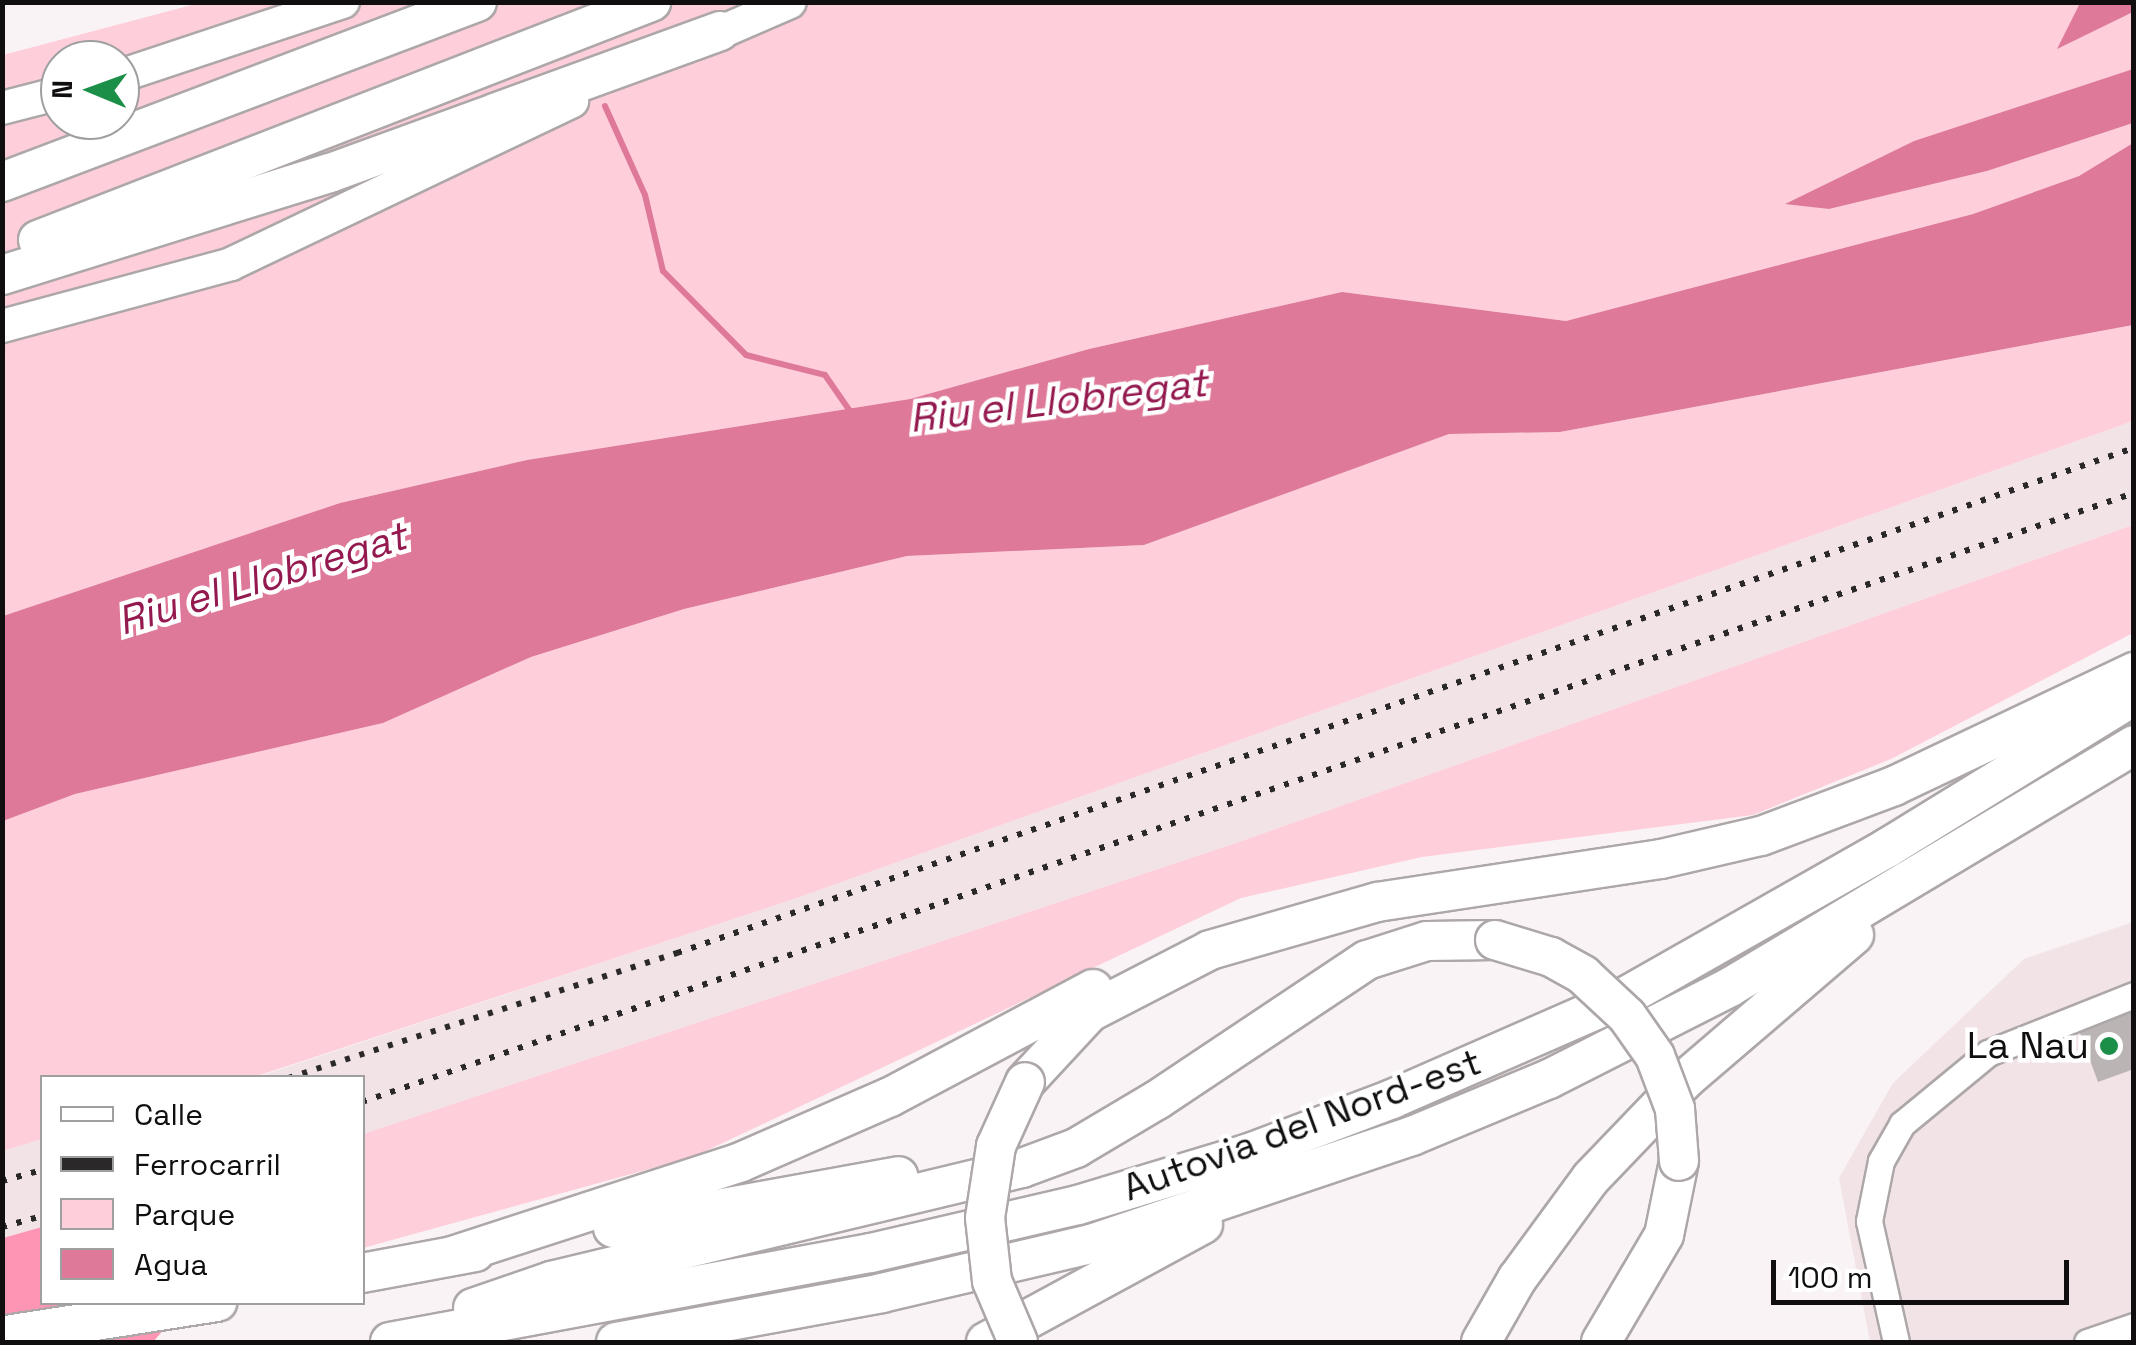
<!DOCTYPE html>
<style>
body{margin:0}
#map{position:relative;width:2136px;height:1345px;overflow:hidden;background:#faf3f5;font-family:"Space Grotesk",sans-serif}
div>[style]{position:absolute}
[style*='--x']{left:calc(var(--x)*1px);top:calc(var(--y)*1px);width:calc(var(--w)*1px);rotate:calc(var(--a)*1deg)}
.built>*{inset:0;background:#f1e3e6}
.green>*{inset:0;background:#fecedb}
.forest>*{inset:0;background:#fe95b5}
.water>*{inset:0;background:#de7999}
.stream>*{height:6px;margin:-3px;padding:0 3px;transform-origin:3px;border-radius:3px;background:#de7999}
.building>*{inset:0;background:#bab4b5}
.roads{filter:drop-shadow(2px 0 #ada7a8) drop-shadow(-2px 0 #ada7a8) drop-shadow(0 2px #ada7a8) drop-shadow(0 -2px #ada7a8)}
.minor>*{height:25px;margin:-12.5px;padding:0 12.5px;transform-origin:12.5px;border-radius:12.5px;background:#fff}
.major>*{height:32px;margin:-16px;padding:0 16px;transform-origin:16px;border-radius:16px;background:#fff}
.highway>*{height:38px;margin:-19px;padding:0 19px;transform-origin:19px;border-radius:19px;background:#fff}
.rail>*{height:6px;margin-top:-3px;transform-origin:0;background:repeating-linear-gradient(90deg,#2a2829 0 5px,transparent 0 15px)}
.bridges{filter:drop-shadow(2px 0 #ada7a8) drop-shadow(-2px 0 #ada7a8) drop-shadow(0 2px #ada7a8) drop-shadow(0 -2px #ada7a8)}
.highway-bridge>*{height:38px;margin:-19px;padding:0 19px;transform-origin:19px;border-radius:19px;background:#fff}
.dots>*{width:28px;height:28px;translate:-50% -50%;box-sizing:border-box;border:5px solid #fff;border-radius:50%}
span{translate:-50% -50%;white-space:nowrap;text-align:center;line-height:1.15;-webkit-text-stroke:9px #fff;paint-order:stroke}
.poi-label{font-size:38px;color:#100e0f}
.right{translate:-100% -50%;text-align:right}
.street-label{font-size:38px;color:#100e0f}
.water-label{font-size:40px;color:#93194e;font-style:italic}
.frame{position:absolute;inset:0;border:5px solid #100e0f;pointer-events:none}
.legend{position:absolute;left:40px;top:1075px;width:325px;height:230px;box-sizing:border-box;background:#fff;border:2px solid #9f9f9f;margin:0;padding:12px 18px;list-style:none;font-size:30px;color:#100e0f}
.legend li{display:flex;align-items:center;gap:20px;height:50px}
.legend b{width:50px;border:2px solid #9f9f9f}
.north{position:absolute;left:40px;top:40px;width:100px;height:100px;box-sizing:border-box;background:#fff;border:2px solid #9f9f9f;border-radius:50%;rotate:271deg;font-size:28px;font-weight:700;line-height:40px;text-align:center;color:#100e0f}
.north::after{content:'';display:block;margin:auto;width:35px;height:45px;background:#1b8e48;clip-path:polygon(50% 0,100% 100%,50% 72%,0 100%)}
.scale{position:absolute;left:1771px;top:1260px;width:298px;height:45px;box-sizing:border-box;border:5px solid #100e0f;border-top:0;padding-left:12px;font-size:30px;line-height:35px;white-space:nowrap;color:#100e0f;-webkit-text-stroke:8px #fff;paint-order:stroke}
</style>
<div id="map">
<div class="built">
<div style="clip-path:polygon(2133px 421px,2133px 525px,1242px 841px,363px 1134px,362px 1078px,254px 1078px,797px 898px)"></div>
<div style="clip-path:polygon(2133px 922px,2133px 1342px,1870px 1342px,1839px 1178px,1893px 1083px,2024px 959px)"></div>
<div style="clip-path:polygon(42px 1139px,42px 1227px,3px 1238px,2px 1151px)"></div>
</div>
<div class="green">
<div style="clip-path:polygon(evenodd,203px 2px,2080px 3px,2058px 48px,2133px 12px,2133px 69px,1914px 141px,1787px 203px,1829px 209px,1987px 171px,2133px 123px,2133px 143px,2079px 176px,1973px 214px,1566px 321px,1342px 292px,1089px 349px,910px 399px,527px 460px,340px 503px,3px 616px,3px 55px,203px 2px,60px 60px,120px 60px,120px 120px,60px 120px,60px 60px)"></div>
<div style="clip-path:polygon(2133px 325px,2133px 421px,797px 898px,254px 1077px,42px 1078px,42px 1139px,3px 1151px,3px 821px,75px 794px,383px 723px,531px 657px,684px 609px,907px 556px,1144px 545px,1449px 434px,1560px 432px)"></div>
<div style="clip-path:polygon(2133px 525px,2133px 633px,1891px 759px,1753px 815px,1422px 857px,1241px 898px,693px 1157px,363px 1248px,363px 1134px,1242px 841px)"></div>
</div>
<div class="forest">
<div style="clip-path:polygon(42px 1227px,42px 1302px,187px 1303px,153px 1342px,3px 1342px,3px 1238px)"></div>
</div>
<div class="water">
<div style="clip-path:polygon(2080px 3px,2133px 3px,2133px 12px,2057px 49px)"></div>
<div style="clip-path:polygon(2133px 69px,2133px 123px,1987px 171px,1829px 209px,1785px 204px,1914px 141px)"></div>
<div style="clip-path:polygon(2133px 143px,2133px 325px,1560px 432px,1449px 434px,1144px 545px,907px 556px,684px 609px,531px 657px,383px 723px,75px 794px,3px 821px,3px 616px,340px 503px,527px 460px,910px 399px,1089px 349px,1342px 292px,1566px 321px,1973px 214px,2079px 176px)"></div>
</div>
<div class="stream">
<div style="--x:605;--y:106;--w:98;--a:65.8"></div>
<div style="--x:645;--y:195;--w:78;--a:76.7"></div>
<div style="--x:663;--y:271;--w:118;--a:45.3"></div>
<div style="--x:746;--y:355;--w:81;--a:14.2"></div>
<div style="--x:825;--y:375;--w:47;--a:55.3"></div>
</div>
<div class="building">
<div style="clip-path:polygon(2134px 1002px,2134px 1069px,2098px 1082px,2076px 1022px)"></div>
</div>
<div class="roads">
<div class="minor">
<div style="--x:1896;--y:1342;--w:124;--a:-102.6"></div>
<div style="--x:1869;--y:1221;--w:61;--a:-78.7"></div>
<div style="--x:1881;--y:1161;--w:43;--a:-60.4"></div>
<div style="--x:1902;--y:1124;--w:112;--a:-39.5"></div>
<div style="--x:1988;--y:1053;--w:157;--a:-21.7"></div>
<div style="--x:2087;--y:1342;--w:50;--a:-18.8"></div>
</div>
<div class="major">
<div style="--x:698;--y:42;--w:100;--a:-23.5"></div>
<div style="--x:120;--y:76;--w:235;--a:-18.4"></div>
<div style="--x:2;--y:108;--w:60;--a:-14.5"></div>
<div style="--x:2;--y:326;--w:237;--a:-15.1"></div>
<div style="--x:231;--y:264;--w:378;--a:-25.5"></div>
</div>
<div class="highway">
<div style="--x:2;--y:182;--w:508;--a:-20.75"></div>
<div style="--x:38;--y:240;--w:658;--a:-21.22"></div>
<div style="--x:2;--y:275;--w:343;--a:-17.3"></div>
<div style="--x:330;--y:173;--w:415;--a:-20"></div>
<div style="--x:1025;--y:1082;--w:96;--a:-47.1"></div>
<div style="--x:1090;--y:1012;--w:135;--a:-27.3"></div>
<div style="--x:1210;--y:950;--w:174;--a:-16"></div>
<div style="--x:1377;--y:902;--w:287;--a:-8.6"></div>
<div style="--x:1661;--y:859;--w:103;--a:-13"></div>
<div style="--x:1761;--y:836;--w:142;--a:-20.6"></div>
<div style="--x:1894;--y:786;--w:266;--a:-25.4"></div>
<div style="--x:613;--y:1228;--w:290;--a:-10.3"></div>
<div style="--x:452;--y:1256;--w:304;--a:-18"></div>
<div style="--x:741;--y:1162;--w:163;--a:-23.6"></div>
<div style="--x:890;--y:1097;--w:230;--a:-28"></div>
<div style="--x:362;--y:1273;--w:115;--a:-10.5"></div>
<div style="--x:473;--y:1308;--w:83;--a:-19.1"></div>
<div style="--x:551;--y:1281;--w:484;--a:-13.5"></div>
<div style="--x:1022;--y:1168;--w:58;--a:-20.3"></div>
<div style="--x:1076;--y:1148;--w:94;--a:-30.7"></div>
<div style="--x:1157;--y:1100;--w:252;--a:-33.7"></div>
<div style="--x:1367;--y:960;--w:63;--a:-17.6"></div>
<div style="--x:1427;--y:941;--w:68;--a:-0.8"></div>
<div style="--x:6;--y:1335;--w:214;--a:-8.9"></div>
<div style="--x:390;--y:1342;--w:489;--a:-10.5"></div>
<div style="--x:871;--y:1253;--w:212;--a:-13.1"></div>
<div style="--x:1078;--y:1205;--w:182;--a:-16.9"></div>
<div style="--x:1252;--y:1152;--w:150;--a:-20.7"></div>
<div style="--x:1392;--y:1099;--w:252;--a:-23.6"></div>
<div style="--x:1623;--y:998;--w:304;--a:-29.6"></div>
<div style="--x:1887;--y:848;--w:290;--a:-31.6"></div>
<div style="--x:616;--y:1342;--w:270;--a:-10.4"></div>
<div style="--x:882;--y:1293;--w:215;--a:-13.2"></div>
<div style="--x:1091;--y:1244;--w:339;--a:-18.6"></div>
<div style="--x:1412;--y:1136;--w:148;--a:-22.6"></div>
<div style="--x:1549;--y:1079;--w:203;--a:-26.9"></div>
<div style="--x:1730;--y:987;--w:471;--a:-30.9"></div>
<div style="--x:986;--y:1342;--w:247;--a:-28.5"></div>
<div style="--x:1481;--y:1342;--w:73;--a:-60.3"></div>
<div style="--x:1517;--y:1279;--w:125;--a:-53.8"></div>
<div style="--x:1591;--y:1178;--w:139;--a:-46.2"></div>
<div style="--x:1687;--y:1078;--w:220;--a:-40.6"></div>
<div style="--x:1601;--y:1342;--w:124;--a:-59.5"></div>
<div style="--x:1664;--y:1235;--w:76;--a:-78.5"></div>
</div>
</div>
<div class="rail">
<div style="--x:288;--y:1078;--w:409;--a:-17.8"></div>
<div style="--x:677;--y:953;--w:1542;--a:-19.12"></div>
<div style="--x:362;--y:1102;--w:1874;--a:-18.97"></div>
<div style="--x:2;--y:1181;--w:41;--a:-15.4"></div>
<div style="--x:2;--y:1227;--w:41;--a:-15.4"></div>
</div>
<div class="bridges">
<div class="highway-bridge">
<div style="--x:1495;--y:940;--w:59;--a:16.9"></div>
<div style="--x:1551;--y:957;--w:37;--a:29"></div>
<div style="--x:1583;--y:975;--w:60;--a:43"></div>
<div style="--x:1627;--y:1016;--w:49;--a:55"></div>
<div style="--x:1655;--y:1056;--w:57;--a:69.3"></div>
<div style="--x:1675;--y:1109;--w:52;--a:85.6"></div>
<div style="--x:1018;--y:1342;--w:66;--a:-113.1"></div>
<div style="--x:992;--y:1281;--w:63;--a:-96.3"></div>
<div style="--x:985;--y:1218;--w:73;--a:-81.3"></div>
<div style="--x:996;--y:1146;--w:70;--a:-65.6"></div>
</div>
</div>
<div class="dots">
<div style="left:2109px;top:1046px;background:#1b8e48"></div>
</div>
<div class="poi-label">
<span class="right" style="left:2089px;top:1046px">La Nau</span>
</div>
<div class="street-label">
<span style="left:1302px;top:1125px;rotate:-20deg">Autovia del Nord-est</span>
</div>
<div class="water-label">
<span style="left:1058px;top:401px;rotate:-7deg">Riu el Llobregat</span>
<span style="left:262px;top:579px;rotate:-17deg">Riu el Llobregat</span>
</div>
<div class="frame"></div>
<ul class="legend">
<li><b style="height:12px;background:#fff"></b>Calle</li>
<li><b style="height:12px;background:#2a2829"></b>Ferrocarril</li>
<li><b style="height:28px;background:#fecedb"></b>Parque</li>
<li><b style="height:28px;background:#de7999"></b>Agua</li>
</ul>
<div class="north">N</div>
<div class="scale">100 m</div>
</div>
